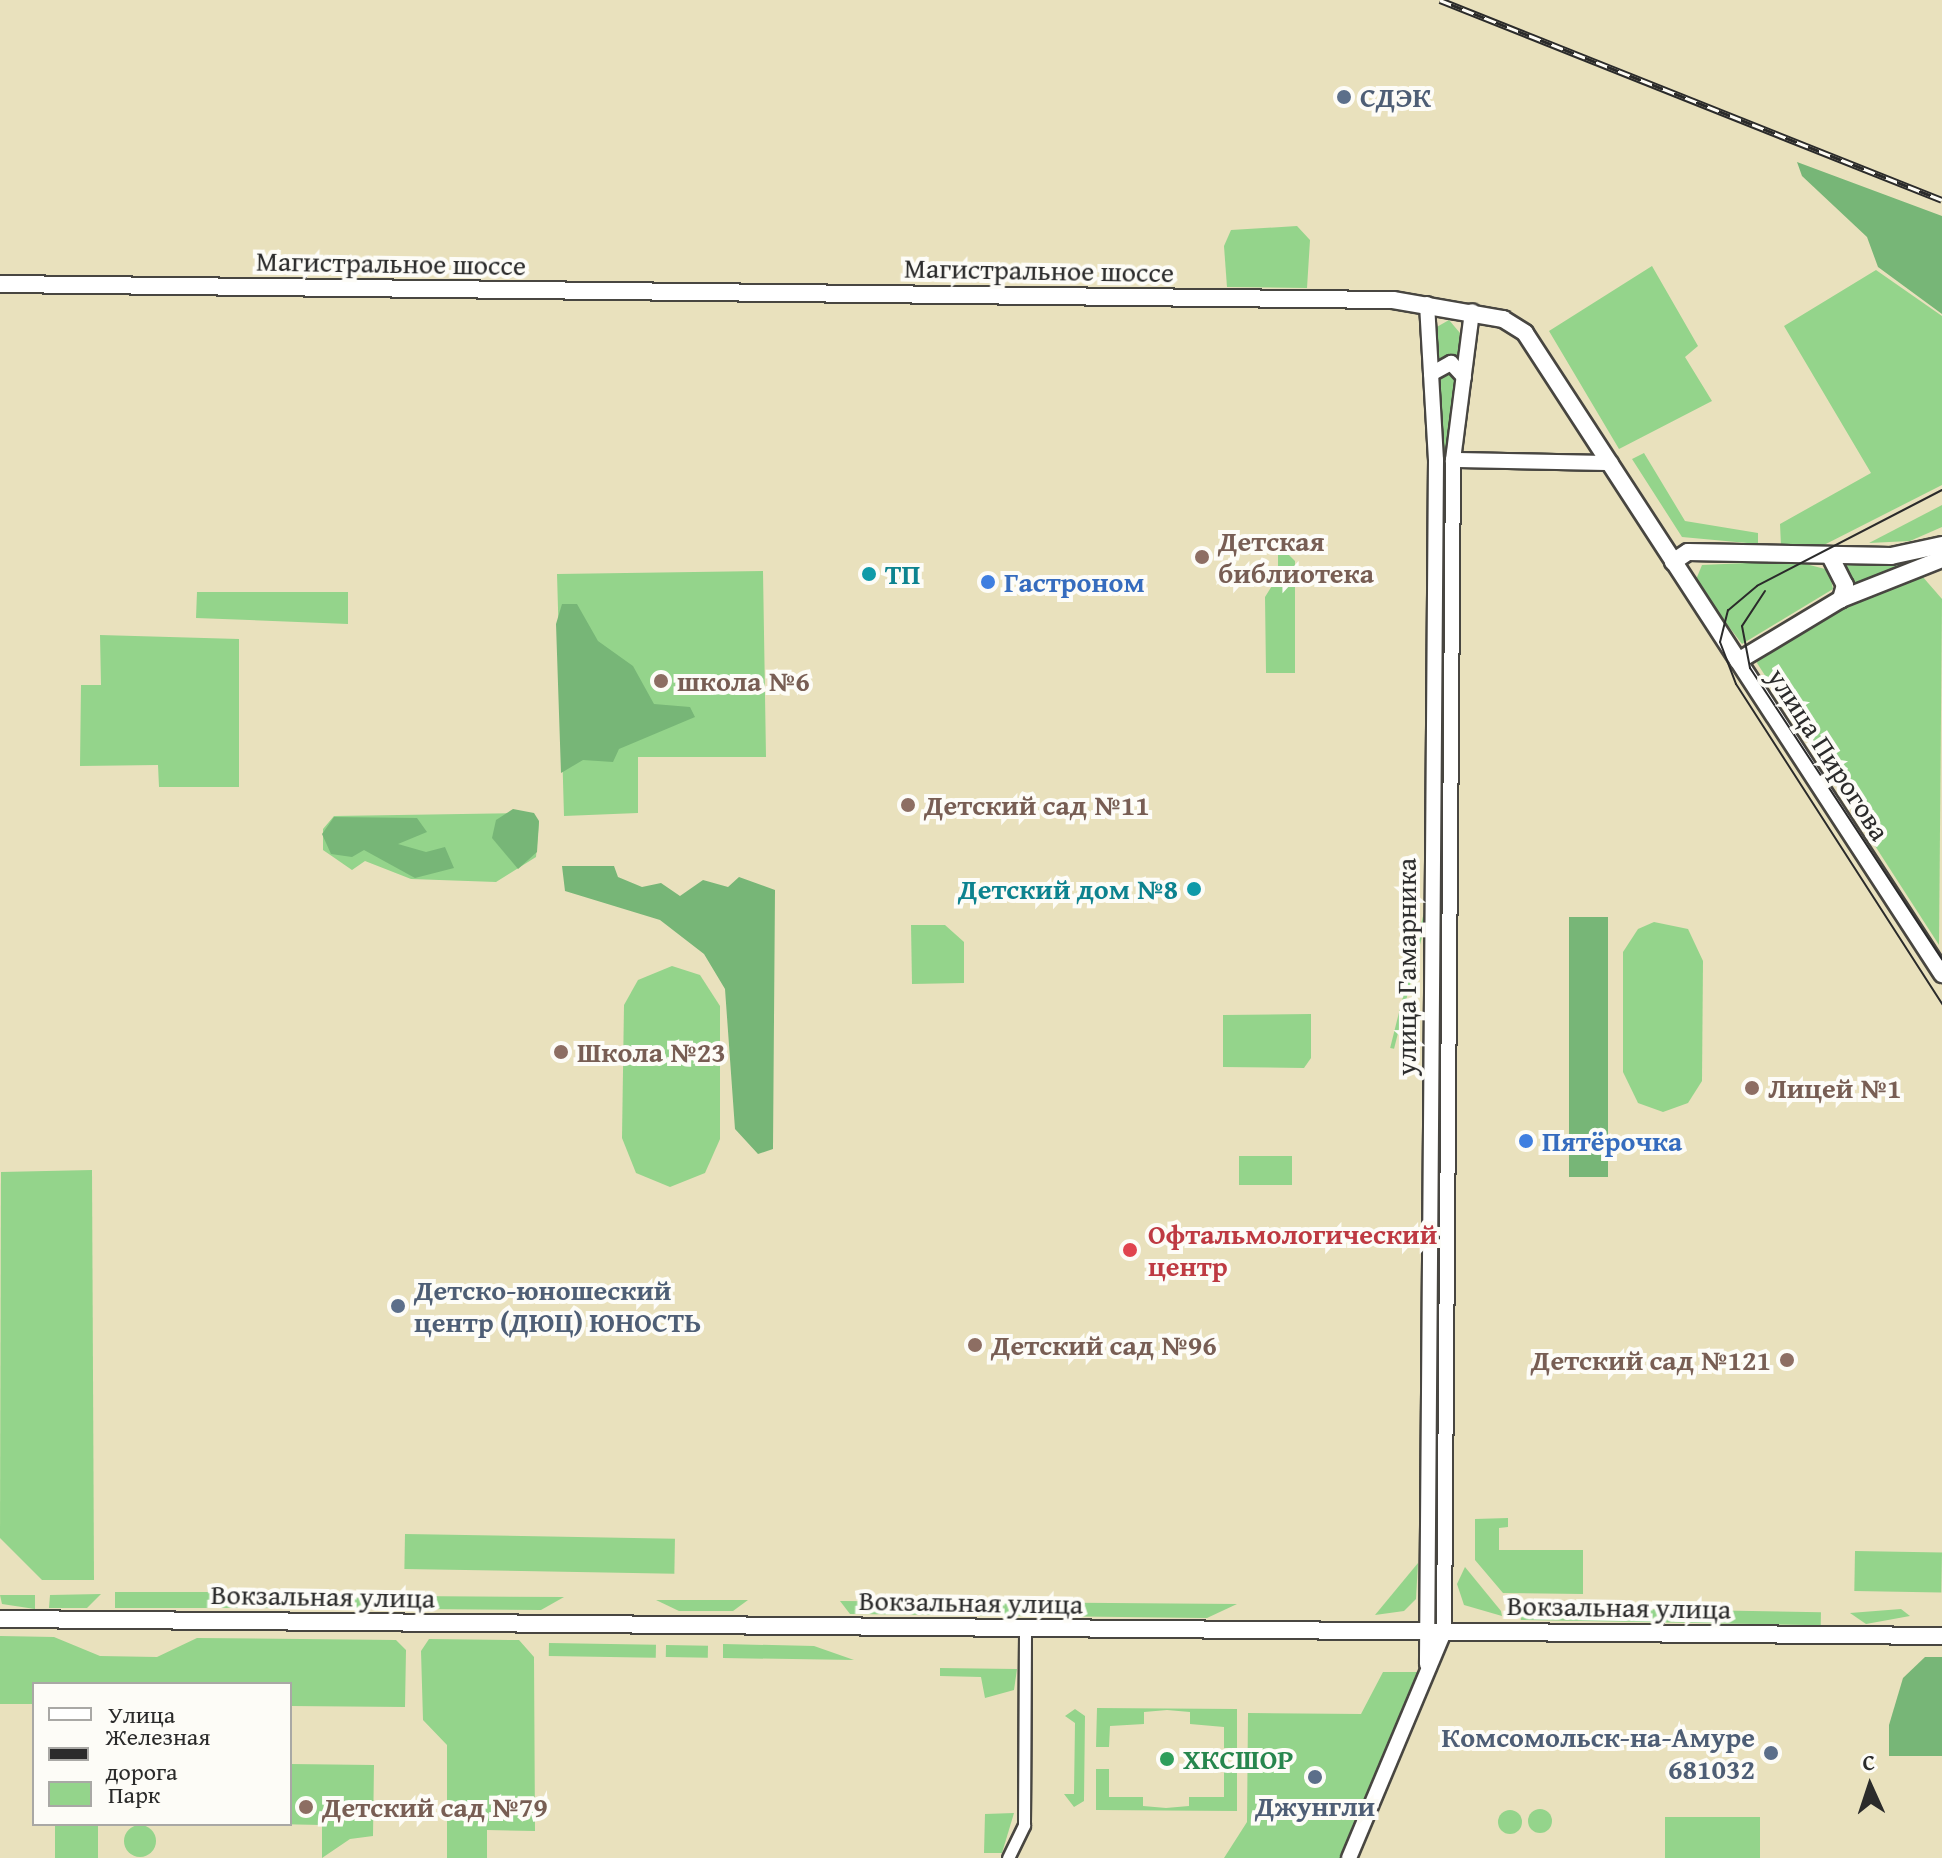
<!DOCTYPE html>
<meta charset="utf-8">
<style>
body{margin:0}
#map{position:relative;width:1942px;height:1858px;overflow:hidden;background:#e9e1bd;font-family:"Gentium Book Plus",serif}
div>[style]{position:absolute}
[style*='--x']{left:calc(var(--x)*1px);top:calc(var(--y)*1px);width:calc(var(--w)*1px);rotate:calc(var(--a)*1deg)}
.green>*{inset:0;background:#94d48b;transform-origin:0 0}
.round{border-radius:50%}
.forest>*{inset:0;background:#77b677;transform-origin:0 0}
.roads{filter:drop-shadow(2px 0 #484641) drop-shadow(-2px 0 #484641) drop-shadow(0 2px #484641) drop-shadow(0 -2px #484641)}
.minor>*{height:11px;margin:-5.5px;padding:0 5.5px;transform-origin:5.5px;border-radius:5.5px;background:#fff}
.tertiary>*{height:14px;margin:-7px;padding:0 7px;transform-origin:7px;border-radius:7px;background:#fff}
.secondary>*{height:16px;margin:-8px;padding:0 8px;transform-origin:8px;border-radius:8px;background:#fff}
.tram>*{height:2px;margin:-1px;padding:0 1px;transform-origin:1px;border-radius:1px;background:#2b2b2b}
.rail>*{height:7px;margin-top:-3.5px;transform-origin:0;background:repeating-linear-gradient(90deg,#fdfcf7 0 12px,#2b2b2b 0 24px);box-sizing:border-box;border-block:2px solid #2b2b2b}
.dots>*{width:22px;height:22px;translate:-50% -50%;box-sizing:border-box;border:4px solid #fdfcf7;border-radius:50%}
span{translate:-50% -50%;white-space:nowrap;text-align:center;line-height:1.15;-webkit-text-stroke:8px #fdfcf7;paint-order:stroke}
.service-label{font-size:28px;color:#4e5e75;font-weight:700}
.left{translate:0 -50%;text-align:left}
.right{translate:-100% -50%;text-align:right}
.street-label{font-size:28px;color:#2b2b2b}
.education-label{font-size:28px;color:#785e54;font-weight:700}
.culture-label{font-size:28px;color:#0d838f;font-weight:700}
.shop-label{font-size:28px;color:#366cbe;font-weight:700}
.health-label{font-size:28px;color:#be3a42;font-weight:700}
.leisure-label{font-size:28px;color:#27864d;font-weight:700}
.legend{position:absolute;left:32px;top:1682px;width:260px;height:144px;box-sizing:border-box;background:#fdfcf7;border:2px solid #a9a8a5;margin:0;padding:10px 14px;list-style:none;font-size:24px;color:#2b2b2b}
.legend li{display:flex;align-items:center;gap:16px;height:40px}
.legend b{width:40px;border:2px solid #a9a8a5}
.north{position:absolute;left:1830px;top:1746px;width:80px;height:80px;-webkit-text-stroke:6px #fdfcf7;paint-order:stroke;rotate:357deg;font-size:22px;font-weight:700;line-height:32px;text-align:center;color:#2b2b2b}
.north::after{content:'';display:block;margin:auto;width:28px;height:36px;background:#2b2b2b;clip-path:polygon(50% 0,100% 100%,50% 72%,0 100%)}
</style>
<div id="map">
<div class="green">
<div style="clip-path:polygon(1297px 226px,1310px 240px,1307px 288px,1227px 287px,1224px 246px,1231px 230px)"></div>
<div style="clip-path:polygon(1652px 266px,1698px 346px,1685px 357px,1712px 401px,1619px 449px,1549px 331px)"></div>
<div style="clip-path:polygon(1876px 270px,1942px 316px,1942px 485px,1818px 548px,1781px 546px,1780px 524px,1871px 473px,1784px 326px)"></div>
<div style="clip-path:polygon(1449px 320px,1460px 333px,1448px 460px,1443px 816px,1435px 328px)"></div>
<div style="clip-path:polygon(1644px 453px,1685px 521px,1758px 533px,1758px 544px,1682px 537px,1632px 459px)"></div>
<div style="clip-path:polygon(1942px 505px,1942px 527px,1910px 541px,1869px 543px)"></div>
<div style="clip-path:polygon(1286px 552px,1295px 561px,1295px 673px,1266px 673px,1265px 597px,1278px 576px,1278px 553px)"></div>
<div style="clip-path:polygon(1794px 561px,1829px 570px,1833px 589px,1742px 644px,1695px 582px,1702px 565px)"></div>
<div style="clip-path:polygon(1906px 563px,1852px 587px,1846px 565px)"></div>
<div style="clip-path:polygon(763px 571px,766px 757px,638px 757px,638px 813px,564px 816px,557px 574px)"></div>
<div style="clip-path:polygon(1922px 576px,1942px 599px,1939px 945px,1757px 663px,1759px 653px,1808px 623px)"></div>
<div style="clip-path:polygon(197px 592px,348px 592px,348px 624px,196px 618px)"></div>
<div style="clip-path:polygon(100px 635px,239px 639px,239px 787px,159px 787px,158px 765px,80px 766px,81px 685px,101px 685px)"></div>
<div style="clip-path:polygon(523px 813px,539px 822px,536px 857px,496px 882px,411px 879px,365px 861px,352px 870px,323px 850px,323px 829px,334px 816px)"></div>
<div style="left:1440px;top:848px;width:4px;height:206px;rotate:14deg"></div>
<div style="clip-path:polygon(1654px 922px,1688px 929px,1703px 961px,1702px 1081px,1688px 1103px,1663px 1112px,1638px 1103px,1623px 1072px,1623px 952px,1638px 929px)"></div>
<div style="clip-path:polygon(911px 925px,945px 925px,964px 942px,964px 983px,912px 984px)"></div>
<div style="clip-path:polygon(672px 966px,700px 975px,720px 1006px,720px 1139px,705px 1173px,670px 1187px,636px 1173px,622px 1138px,624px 1005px,638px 980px)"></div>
<div style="clip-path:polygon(1311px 1014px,1311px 1058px,1304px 1068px,1223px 1067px,1223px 1015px)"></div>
<div style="clip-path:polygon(1436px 1066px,1444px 1066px,1440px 1225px,1436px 1223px)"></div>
<div style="left:1239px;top:1156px;width:53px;height:29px"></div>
<div style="clip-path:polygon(92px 1170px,94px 1580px,42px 1580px,0 1538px,1px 1172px)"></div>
<div style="clip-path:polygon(1437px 1261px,1441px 1262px,1435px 1523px,1435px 1263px)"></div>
<div style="clip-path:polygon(1508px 1518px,1508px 1527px,1499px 1528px,1499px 1550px,1583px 1550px,1583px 1594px,1503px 1593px,1475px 1560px,1475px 1519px)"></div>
<div style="left:405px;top:1534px;width:270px;height:35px;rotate:1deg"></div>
<div style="left:1855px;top:1551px;width:87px;height:40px;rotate:1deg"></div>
<div style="clip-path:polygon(1418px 1563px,1416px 1599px,1404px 1611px,1375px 1615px)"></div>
<div style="clip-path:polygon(1465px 1567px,1501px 1611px,1502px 1616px,1464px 1605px,1457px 1584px)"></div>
<div style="left:115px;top:1592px;width:273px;height:16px"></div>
<div style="clip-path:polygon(101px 1594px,87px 1608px,49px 1608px,50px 1595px)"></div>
<div style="clip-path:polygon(0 1595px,35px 1595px,35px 1609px,2px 1604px)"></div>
<div style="clip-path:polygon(406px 1596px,564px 1597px,541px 1610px,423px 1609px)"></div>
<div style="clip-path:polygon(656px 1600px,748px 1600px,733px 1611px,679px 1611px)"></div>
<div style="clip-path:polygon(840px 1601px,1237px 1604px,1207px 1618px,850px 1614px)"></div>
<div style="left:1521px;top:1607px;width:300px;height:13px;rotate:1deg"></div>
<div style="clip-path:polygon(1901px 1609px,1910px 1616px,1866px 1624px,1850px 1613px)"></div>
<div style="clip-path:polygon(0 1636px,54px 1637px,100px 1656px,157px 1657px,197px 1638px,396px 1640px,406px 1650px,405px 1707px,290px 1706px,290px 1684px,34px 1684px,34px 1704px,0 1704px)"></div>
<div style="clip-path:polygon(429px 1639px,519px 1640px,534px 1657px,535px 1831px,487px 1830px,487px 1858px,447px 1858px,447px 1745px,423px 1720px,421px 1651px)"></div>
<div style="left:549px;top:1643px;width:107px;height:13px;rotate:1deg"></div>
<div style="clip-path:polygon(723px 1644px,814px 1646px,854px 1660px,723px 1658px)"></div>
<div style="left:666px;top:1645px;width:42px;height:12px;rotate:1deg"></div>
<div style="clip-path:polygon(940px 1668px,1017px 1669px,1014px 1690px,985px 1698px,981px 1677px,940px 1676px)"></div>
<div style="clip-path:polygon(1383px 1672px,1427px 1672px,1349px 1858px,1224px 1858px,1247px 1822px,1248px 1713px,1361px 1714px)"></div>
<div style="clip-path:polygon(1097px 1708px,1237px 1709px,1237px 1748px,1224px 1748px,1224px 1727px,1190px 1724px,1190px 1712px,1167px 1710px,1144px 1712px,1144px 1724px,1110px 1726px,1109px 1747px,1096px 1747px)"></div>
<div style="clip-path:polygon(1075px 1709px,1085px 1716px,1084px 1801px,1074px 1807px,1064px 1794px,1074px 1794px,1075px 1723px,1065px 1716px)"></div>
<div style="clip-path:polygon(290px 1764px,374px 1765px,373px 1836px,350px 1839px,322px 1858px,322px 1825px,273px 1824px,290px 1824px)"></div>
<div style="clip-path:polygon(1096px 1769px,1109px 1769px,1109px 1797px,1143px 1797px,1143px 1806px,1166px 1808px,1189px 1806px,1189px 1797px,1224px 1797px,1224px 1770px,1237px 1770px,1237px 1811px,1096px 1810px)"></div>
<div class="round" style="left:1528px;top:1809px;width:24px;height:24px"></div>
<div class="round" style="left:1498px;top:1810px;width:24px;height:24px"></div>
<div style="clip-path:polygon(1014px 1813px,1002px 1853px,984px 1853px,985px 1814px)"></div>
<div style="left:1760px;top:1817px;width:41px;height:95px;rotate:90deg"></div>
<div class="round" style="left:124px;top:1825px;width:32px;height:32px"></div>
<div style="left:55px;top:1826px;width:43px;height:32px"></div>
</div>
<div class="forest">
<div style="clip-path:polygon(1797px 162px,1942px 216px,1942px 314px,1878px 267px,1867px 237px,1802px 176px)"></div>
<div style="clip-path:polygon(562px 604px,577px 604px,598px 641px,633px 666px,654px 704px,690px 707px,695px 717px,619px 749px,613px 762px,583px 760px,561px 773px,556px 624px)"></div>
<div style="clip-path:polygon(513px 809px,534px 813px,539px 821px,537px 852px,518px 869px,492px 838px,496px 820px)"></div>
<div style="clip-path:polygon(334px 817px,417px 818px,427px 832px,398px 844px,426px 852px,445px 847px,454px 868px,415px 878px,364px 850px,352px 857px,331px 854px,322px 834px)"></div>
<div style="clip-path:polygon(562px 866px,614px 866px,618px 877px,642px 887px,661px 883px,680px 896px,703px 880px,728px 887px,739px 877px,775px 890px,773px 1149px,758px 1154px,735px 1129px,725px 989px,704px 954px,660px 920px,565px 891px)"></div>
<div style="left:1608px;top:917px;width:260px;height:39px;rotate:90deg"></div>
<div style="clip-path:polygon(1925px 1657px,1942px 1657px,1942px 1756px,1889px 1756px,1889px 1725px,1903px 1678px)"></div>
</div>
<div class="roads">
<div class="minor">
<div style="--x:1008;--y:1858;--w:37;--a:-64"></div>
<div style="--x:1024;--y:1825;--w:197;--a:-89.7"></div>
</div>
<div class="tertiary">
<div style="--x:1427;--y:304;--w:156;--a:86.7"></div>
<div style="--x:1436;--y:460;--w:1204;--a:90.43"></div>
<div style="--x:1431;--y:374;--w:23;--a:-29"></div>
<div style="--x:1451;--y:363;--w:19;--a:47"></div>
<div style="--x:1453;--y:460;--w:158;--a:1.1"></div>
<div style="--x:1349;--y:1858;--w:245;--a:-67.2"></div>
<div style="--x:1444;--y:1632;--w:1172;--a:-89.56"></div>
<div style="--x:1453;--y:460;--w:150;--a:-82.7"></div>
</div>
<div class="secondary">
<div style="--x:0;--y:284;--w:1393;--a:0.66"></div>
<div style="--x:1393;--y:300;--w:112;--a:9.8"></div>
<div style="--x:1503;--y:319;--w:26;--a:32"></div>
<div style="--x:1525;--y:333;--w:765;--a:56.95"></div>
<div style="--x:1830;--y:556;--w:33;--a:63"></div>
<div style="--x:1845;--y:585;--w:15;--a:106"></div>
<div style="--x:1673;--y:562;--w:18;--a:-34"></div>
<div style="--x:1688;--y:552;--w:203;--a:1.1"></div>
<div style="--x:1891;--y:556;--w:52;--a:-12.2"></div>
<div style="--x:1738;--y:661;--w:120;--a:-31"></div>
<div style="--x:1841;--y:599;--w:109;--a:-21.6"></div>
<div style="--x:0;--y:1619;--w:1942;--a:0.5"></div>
</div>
</div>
<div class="tram">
<div style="--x:1942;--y:490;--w:208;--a:152.6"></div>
<div style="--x:1757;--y:586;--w:38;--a:140"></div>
<div style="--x:1728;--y:610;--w:33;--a:104"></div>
<div style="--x:1720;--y:642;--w:45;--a:69.1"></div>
<div style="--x:1736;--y:684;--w:381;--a:57.2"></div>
<div style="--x:1765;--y:591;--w:42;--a:123.3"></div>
<div style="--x:1742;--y:626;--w:43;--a:79.2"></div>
<div style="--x:1750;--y:668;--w:349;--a:56.6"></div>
</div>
<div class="rail">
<div style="--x:1440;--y:0;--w:540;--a:21.72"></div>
</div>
<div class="dots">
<div style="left:1344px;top:97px;background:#5c6f8a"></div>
<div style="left:1202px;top:557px;background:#8d6e63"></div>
<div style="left:869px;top:574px;background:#0f9aa8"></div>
<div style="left:988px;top:582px;background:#3f7fe0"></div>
<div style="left:661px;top:681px;background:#8d6e63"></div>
<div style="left:908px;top:805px;background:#8d6e63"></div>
<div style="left:1194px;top:889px;background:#0f9aa8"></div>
<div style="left:561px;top:1052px;background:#8d6e63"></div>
<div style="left:1752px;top:1088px;background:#8d6e63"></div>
<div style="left:1526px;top:1141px;background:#3f7fe0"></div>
<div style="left:1130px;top:1250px;background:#e0444e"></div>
<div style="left:398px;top:1306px;background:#5c6f8a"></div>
<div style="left:975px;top:1345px;background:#8d6e63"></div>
<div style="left:1787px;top:1360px;background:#8d6e63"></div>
<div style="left:1771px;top:1753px;background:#5c6f8a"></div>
<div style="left:1167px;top:1759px;background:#2e9e5b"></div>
<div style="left:1315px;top:1777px;background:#5c6f8a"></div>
<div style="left:306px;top:1807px;background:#8d6e63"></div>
</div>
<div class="service-label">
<span class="left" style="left:1360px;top:97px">СДЭК</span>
<span class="left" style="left:414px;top:1306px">Детско-юношеский<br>центр (ДЮЦ) ЮНОСТЬ</span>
<span class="right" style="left:1755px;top:1753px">Комсомольск-на-Амуре<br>681032</span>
<span style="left:1315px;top:1806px">Джунгли</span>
</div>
<div class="street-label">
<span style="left:391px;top:263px;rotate:1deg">Магистральное шоссе</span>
<span style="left:1039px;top:270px;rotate:1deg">Магистральное шоссе</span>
<span style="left:1829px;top:754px;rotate:57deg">улица Пирогова</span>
<span style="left:1406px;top:967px;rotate:-90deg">улица Гамарника</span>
<span style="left:323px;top:1596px;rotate:1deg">Вокзальная улица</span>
<span style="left:971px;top:1602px;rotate:1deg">Вокзальная улица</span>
<span style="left:1619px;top:1607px;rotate:1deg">Вокзальная улица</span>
</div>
<div class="education-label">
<span class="left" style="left:1218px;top:557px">Детская<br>библиотека</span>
<span class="left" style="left:677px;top:681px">школа №6</span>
<span class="left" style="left:924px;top:805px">Детский сад №11</span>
<span class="left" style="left:577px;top:1052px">Школа №23</span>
<span class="left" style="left:1768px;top:1088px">Лицей №1</span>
<span class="left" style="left:991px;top:1345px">Детский сад №96</span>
<span class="right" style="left:1771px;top:1360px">Детский сад №121</span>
<span class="left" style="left:322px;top:1807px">Детский сад №79</span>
</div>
<div class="culture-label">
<span class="left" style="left:885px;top:574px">ТП</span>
<span class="right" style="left:1178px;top:889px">Детский дом №8</span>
</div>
<div class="shop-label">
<span class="left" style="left:1004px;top:582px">Гастроном</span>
<span class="left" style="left:1542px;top:1141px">Пятёрочка</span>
</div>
<div class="health-label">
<span class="left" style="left:1148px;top:1250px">Офтальмологический<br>центр</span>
</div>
<div class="leisure-label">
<span class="left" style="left:1183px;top:1759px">ХКСШОР</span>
</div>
<ul class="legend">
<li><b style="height:10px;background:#fff"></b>Улица</li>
<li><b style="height:10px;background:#2b2b2b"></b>Железная дорога</li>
<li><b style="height:22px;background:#94d48b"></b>Парк</li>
</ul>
<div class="north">С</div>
</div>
